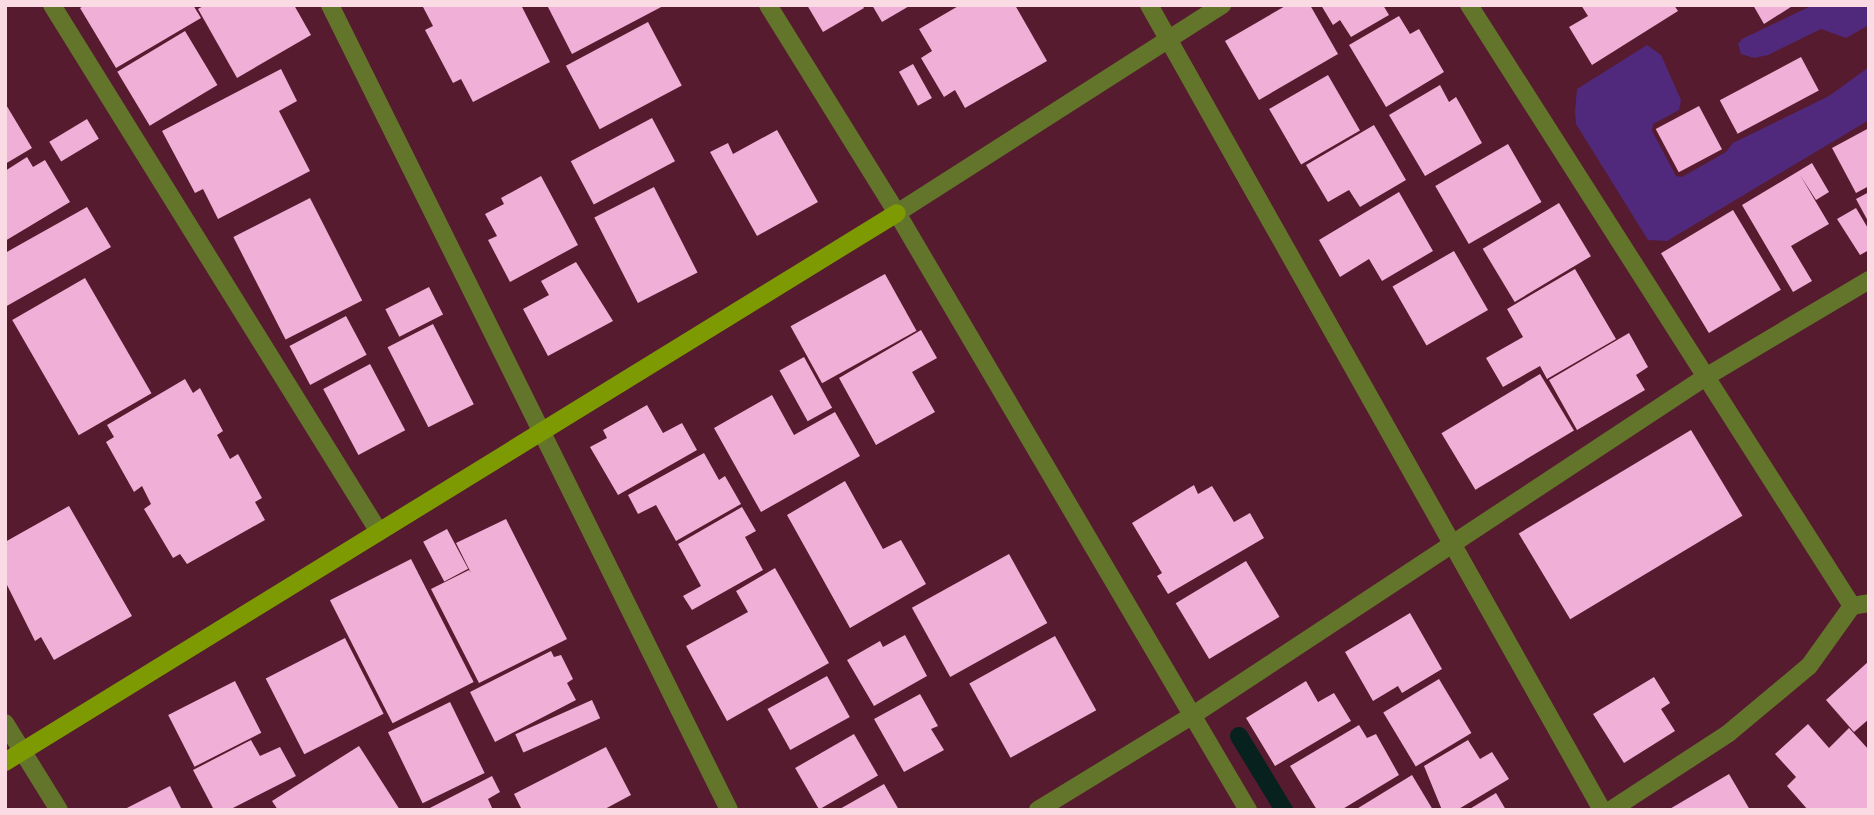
<!DOCTYPE html>
<style>
body{margin:0}
#map{position:relative;width:1874px;height:815px;overflow:hidden;background:#561b2f;font-family:"Space Grotesk",sans-serif}
div>[style]{position:absolute}
[style*='--x']{left:calc(var(--x)*1px);top:calc(var(--y)*1px);width:calc(var(--w)*1px);rotate:calc(var(--a)*1deg)}
.green>*{inset:0;background:#50297c}
.stream>*{height:18px;margin:-9px;padding:0 9px;transform-origin:9px;border-radius:9px;background:#07221e}
.building>*{inset:0;background:#efafd6;transform-origin:0 0}
.lane>*{height:18px;margin:-9px;padding:0 9px;transform-origin:9px;border-radius:9px;background:#62752b}
.street>*{height:18px;margin:-9px;padding:0 9px;transform-origin:9px;border-radius:9px;background:#62752b}
.secondary>*{height:18px;margin:-9px;padding:0 9px;transform-origin:9px;border-radius:9px;background:#7d9a03}
span{translate:-50% -50%;white-space:nowrap;text-align:center;line-height:1.15;-webkit-text-stroke:7px #561b2f;paint-order:stroke}
.frame{position:absolute;inset:0;border:7px solid #fbdbe3;pointer-events:none}
</style>
<div id="map">
<div class="green">
<div style="clip-path:polygon(1813px 5px,1869px 5px,1869px 25px,1846px 38px,1821px 29px,1768px 55px,1754px 58px,1741px 54px,1738px 44px,1742px 39px)"></div>
<div style="clip-path:polygon(1647px 45px,1661px 55px,1681px 100px,1679px 110px,1653px 124px,1652px 131px,1676px 176px,1682px 177px,1726px 152px,1733px 143px,1829px 96px,1869px 67px,1869px 120px,1667px 241px,1648px 240px,1576px 124px,1575px 111px,1577px 89px)"></div>
</div>
<div class="stream">
<div style="--x:1239;--y:736;--w:87;--a:58.7"></div>
</div>
<div class="building">
<div style="clip-path:polygon(85px 5px,193px 5px,201px 18px,116px 68px,80px 8px)"></div>
<div style="clip-path:polygon(205px 5px,294px 5px,311px 35px,237px 78px,198px 9px)"></div>
<div style="clip-path:polygon(422px 5px,521px 5px,550px 62px,473px 102px,461px 79px,453px 83px,425px 30px,433px 26px)"></div>
<div style="clip-path:polygon(551px 5px,665px 5px,572px 54px,548px 7px)"></div>
<div style="clip-path:polygon(807px 5px,862px 5px,864px 8px,823px 32px)"></div>
<div style="clip-path:polygon(872px 5px,911px 5px,882px 22px)"></div>
<div style="clip-path:polygon(960px 5px,1015px 5px,1047px 61px,965px 108px,955px 90px,944px 97px,921px 58px,932px 51px,919px 29px)"></div>
<div style="clip-path:polygon(1287px 5px,1310px 5px,1338px 54px,1259px 100px,1225px 41px)"></div>
<div style="clip-path:polygon(1321px 5px,1383px 5px,1389px 15px,1351px 37px,1340px 20px,1333px 25px)"></div>
<div style="clip-path:polygon(1581px 5px,1674px 5px,1678px 11px,1592px 65px,1569px 27px,1588px 16px)"></div>
<div style="clip-path:polygon(1753px 5px,1794px 5px,1764px 24px)"></div>
<div style="clip-path:polygon(1399px 16px,1410px 34px,1419px 29px,1444px 72px,1386px 107px,1349px 45px)"></div>
<div style="left:648px;top:22px;width:72px;height:93px;rotate:62deg"></div>
<div style="left:185px;top:31px;width:63px;height:79px;rotate:59deg"></div>
<div style="left:1801px;top:57px;width:38px;height:92px;rotate:62deg"></div>
<div style="left:913px;top:64px;width:39px;height:16px;rotate:61deg"></div>
<div style="clip-path:polygon(281px 69px,297px 101px,279px 111px,310px 171px,218px 219px,203px 189px,195px 193px,162px 131px)"></div>
<div style="left:1328px;top:75px;width:64px;height:68px;rotate:60deg"></div>
<div style="clip-path:polygon(1440px 85px,1449px 102px,1456px 97px,1482px 143px,1425px 176px,1389px 115px)"></div>
<div style="clip-path:polygon(5px 103px,32px 148px,5px 164px)"></div>
<div style="left:1699px;top:106px;width:49px;height:49px;rotate:62deg"></div>
<div style="left:652px;top:118px;width:49px;height:92px;rotate:62deg"></div>
<div style="left:87px;top:119px;width:23px;height:44px;rotate:59deg"></div>
<div style="clip-path:polygon(1374px 125px,1406px 180px,1360px 207px,1349px 190px,1328px 202px,1306px 165px)"></div>
<div style="clip-path:polygon(1869px 128px,1869px 186px,1856px 193px,1832px 148px)"></div>
<div style="clip-path:polygon(777px 130px,818px 202px,757px 236px,710px 152px,728px 143px,733px 154px)"></div>
<div style="left:1508px;top:144px;width:67px;height:84px;rotate:60deg"></div>
<div style="clip-path:polygon(27px 157px,33px 167px,45px 160px,70px 202px,5px 241px,5px 171px)"></div>
<div style="clip-path:polygon(1812px 163px,1829px 192px,1816px 200px,1800px 175px,1829px 224px,1791px 246px,1812px 281px,1793px 292px,1742px 205px)"></div>
<div style="clip-path:polygon(541px 176px,578px 245px,510px 282px,488px 240px,497px 236px,485px 214px,504px 204px,501px 198px)"></div>
<div style="left:654px;top:187px;width:96px;height:67px;rotate:63deg"></div>
<div style="clip-path:polygon(1399px 192px,1433px 251px,1382px 281px,1369px 259px,1340px 277px,1319px 240px)"></div>
<div style="clip-path:polygon(1869px 192px,1869px 223px,1856px 199px)"></div>
<div style="left:310px;top:198px;width:115px;height:86px;rotate:63deg"></div>
<div style="left:1559px;top:203px;width:62px;height:89px;rotate:59deg"></div>
<div style="clip-path:polygon(87px 207px,111px 247px,5px 307px,5px 253px)"></div>
<div style="clip-path:polygon(1856px 208px,1869px 230px,1869px 250px,1860px 255px,1837px 219px)"></div>
<div style="left:1733px;top:210px;width:93px;height:84px;rotate:59deg"></div>
<div style="left:1454px;top:251px;width:68px;height:71px;rotate:60deg"></div>
<div style="clip-path:polygon(576px 262px,613px 321px,548px 356px,523px 309px,549px 295px,541px 281px)"></div>
<div style="clip-path:polygon(1575px 269px,1616px 339px,1547px 379px,1540px 366px,1503px 387px,1486px 358px,1523px 337px,1507px 309px)"></div>
<div style="left:885px;top:274px;width:65px;height:108px;rotate:61deg"></div>
<div style="left:85px;top:278px;width:133px;height:84px;rotate:60deg"></div>
<div style="left:429px;top:287px;width:31px;height:49px;rotate:63deg"></div>
<div style="left:346px;top:316px;width:44px;height:64px;rotate:62deg"></div>
<div style="left:433px;top:324px;width:90px;height:51px;rotate:63deg"></div>
<div style="clip-path:polygon(921px 330px,937px 358px,912px 372px,935px 412px,876px 445px,839px 378px)"></div>
<div style="clip-path:polygon(1629px 333px,1648px 367px,1636px 375px,1645px 390px,1577px 430px,1549px 380px)"></div>
<div style="left:804px;top:357px;width:58px;height:28px;rotate:61deg"></div>
<div style="left:370px;top:364px;width:75px;height:53px;rotate:62deg"></div>
<div style="left:1540px;top:374px;width:66px;height:115px;rotate:59deg"></div>
<div style="clip-path:polygon(185px 379px,193px 393px,200px 388px,223px 431px,217px 435px,230px 459px,238px 454px,262px 498px,255px 502px,265px 520px,187px 564px,180px 554px,173px 558px,144px 509px,151px 504px,142px 486px,134px 492px,106px 442px,114px 437px,107px 425px)"></div>
<div style="clip-path:polygon(772px 395px,794px 435px,835px 412px,860px 456px,761px 512px,714px 428px)"></div>
<div style="clip-path:polygon(647px 405px,663px 433px,682px 423px,697px 450px,618px 495px,590px 447px,607px 438px,603px 430px)"></div>
<div style="left:1691px;top:430px;width:100px;height:201px;rotate:59deg"></div>
<div style="clip-path:polygon(704px 453px,719px 480px,725px 476px,741px 504px,676px 541px,656px 505px,638px 514px,628px 495px)"></div>
<div style="clip-path:polygon(845px 481px,883px 549px,901px 540px,926px 584px,850px 628px,787px 515px)"></div>
<div style="clip-path:polygon(1194px 485px,1198px 494px,1212px 486px,1234px 522px,1250px 513px,1264px 538px,1168px 594px,1157px 576px,1162px 573px,1132px 523px)"></div>
<div style="clip-path:polygon(69px 506px,132px 616px,54px 660px,41px 637px,35px 641px,5px 581px,5px 542px)"></div>
<div style="clip-path:polygon(742px 507px,756px 531px,745px 537px,763px 570px,692px 610px,683px 596px,701px 586px,678px 544px)"></div>
<div style="clip-path:polygon(506px 519px,567px 639px,479px 683px,431px 589px,469px 570px,471px 573px,456px 543px)"></div>
<div style="left:447px;top:529px;width:45px;height:27px;rotate:62deg"></div>
<div style="left:1009px;top:554px;width:79px;height:111px;rotate:61deg"></div>
<div style="left:411px;top:559px;width:138px;height:91px;rotate:63deg"></div>
<div style="left:1246px;top:561px;width:65px;height:82px;rotate:59deg"></div>
<div style="clip-path:polygon(775px 568px,829px 663px,727px 721px,686px 646px,748px 612px,736px 591px)"></div>
<div style="clip-path:polygon(1410px 613px,1442px 669px,1402px 693px,1398px 686px,1373px 701px,1345px 652px)"></div>
<div style="clip-path:polygon(905px 635px,927px 676px,874px 706px,847px 660px,880px 641px,883px 647px)"></div>
<div style="left:1055px;top:636px;width:85px;height:98px;rotate:61deg"></div>
<div style="left:345px;top:638px;width:85px;height:89px;rotate:63deg"></div>
<div style="clip-path:polygon(551px 651px,554px 657px,561px 655px,573px 679px,567px 683px,576px 700px,495px 742px,470px 692px)"></div>
<div style="clip-path:polygon(1869px 661px,1869px 719px,1854px 732px,1826px 700px)"></div>
<div style="left:827px;top:676px;width:47px;height:68px;rotate:61deg"></div>
<div style="clip-path:polygon(1654px 677px,1670px 703px,1661px 709px,1675px 731px,1624px 763px,1593px 714px)"></div>
<div style="left:1439px;top:679px;width:63px;height:65px;rotate:59deg"></div>
<div style="left:235px;top:681px;width:58px;height:75px;rotate:63deg"></div>
<div style="clip-path:polygon(1306px 681px,1318px 702px,1334px 693px,1351px 721px,1275px 766px,1246px 718px)"></div>
<div style="clip-path:polygon(920px 694px,938px 726px,931px 729px,944px 750px,904px 772px,874px 719px)"></div>
<div style="left:592px;top:700px;width:20px;height:84px;rotate:66deg"></div>
<div style="left:450px;top:702px;width:79px;height:69px;rotate:64deg"></div>
<div style="clip-path:polygon(1808px 724px,1829px 748px,1849px 728px,1869px 750px,1869px 810px,1808px 810px,1787px 786px,1796px 777px,1775px 754px)"></div>
<div style="clip-path:polygon(1359px 725px,1367px 738px,1376px 734px,1399px 775px,1341px 810px,1317px 810px,1290px 766px)"></div>
<div style="left:854px;top:734px;width:48px;height:68px;rotate:60deg"></div>
<div style="clip-path:polygon(251px 740px,260px 756px,280px 747px,296px 776px,229px 810px,214px 810px,193px 770px)"></div>
<div style="clip-path:polygon(1468px 740px,1480px 759px,1492px 752px,1509px 779px,1457px 810px,1442px 810px,1424px 766px)"></div>
<div style="clip-path:polygon(359px 746px,400px 810px,278px 810px,272px 801px)"></div>
<div style="clip-path:polygon(606px 747px,631px 795px,603px 810px,522px 810px,514px 794px)"></div>
<div style="clip-path:polygon(1729px 774px,1750px 810px,1668px 810px)"></div>
<div style="clip-path:polygon(1412px 775px,1433px 810px,1355px 810px)"></div>
<div style="clip-path:polygon(492px 776px,500px 792px,488px 799px,493px 810px,426px 810px)"></div>
<div style="clip-path:polygon(884px 784px,899px 810px,838px 810px)"></div>
<div style="clip-path:polygon(170px 786px,182px 810px,123px 810px)"></div>
<div style="clip-path:polygon(1496px 793px,1506px 810px,1468px 810px)"></div>
</div>
<div class="lane">
<div style="--x:1852;--y:606;--w:17;--a:-10"></div>
</div>
<div class="street">
<div style="--x:52;--y:5;--w:620;--a:58.18"></div>
<div style="--x:330;--y:5;--w:898;--a:63.63"></div>
<div style="--x:768;--y:5;--w:245;--a:58.2"></div>
<div style="--x:897;--y:213;--w:693;--a:59.55"></div>
<div style="--x:1149;--y:5;--w:924;--a:60.63"></div>
<div style="--x:1469;--y:5;--w:713;--a:57.49"></div>
<div style="--x:1852;--y:606;--w:74;--a:125.6"></div>
<div style="--x:1809;--y:666;--w:104;--a:140.1"></div>
<div style="--x:1729;--y:733;--w:141;--a:146.9"></div>
<div style="--x:897;--y:213;--w:386;--a:-32.6"></div>
<div style="--x:5;--y:723;--w:102;--a:58.2"></div>
<div style="--x:1038;--y:810;--w:182;--a:-31.5"></div>
<div style="--x:1193;--y:715;--w:612;--a:-33.4"></div>
<div style="--x:1704;--y:378;--w:192;--a:-30.7"></div>
</div>
<div class="secondary">
<div style="--x:5;--y:762;--w:1047;--a:-31.61"></div>
</div>
<div class="frame"></div>
</div>
